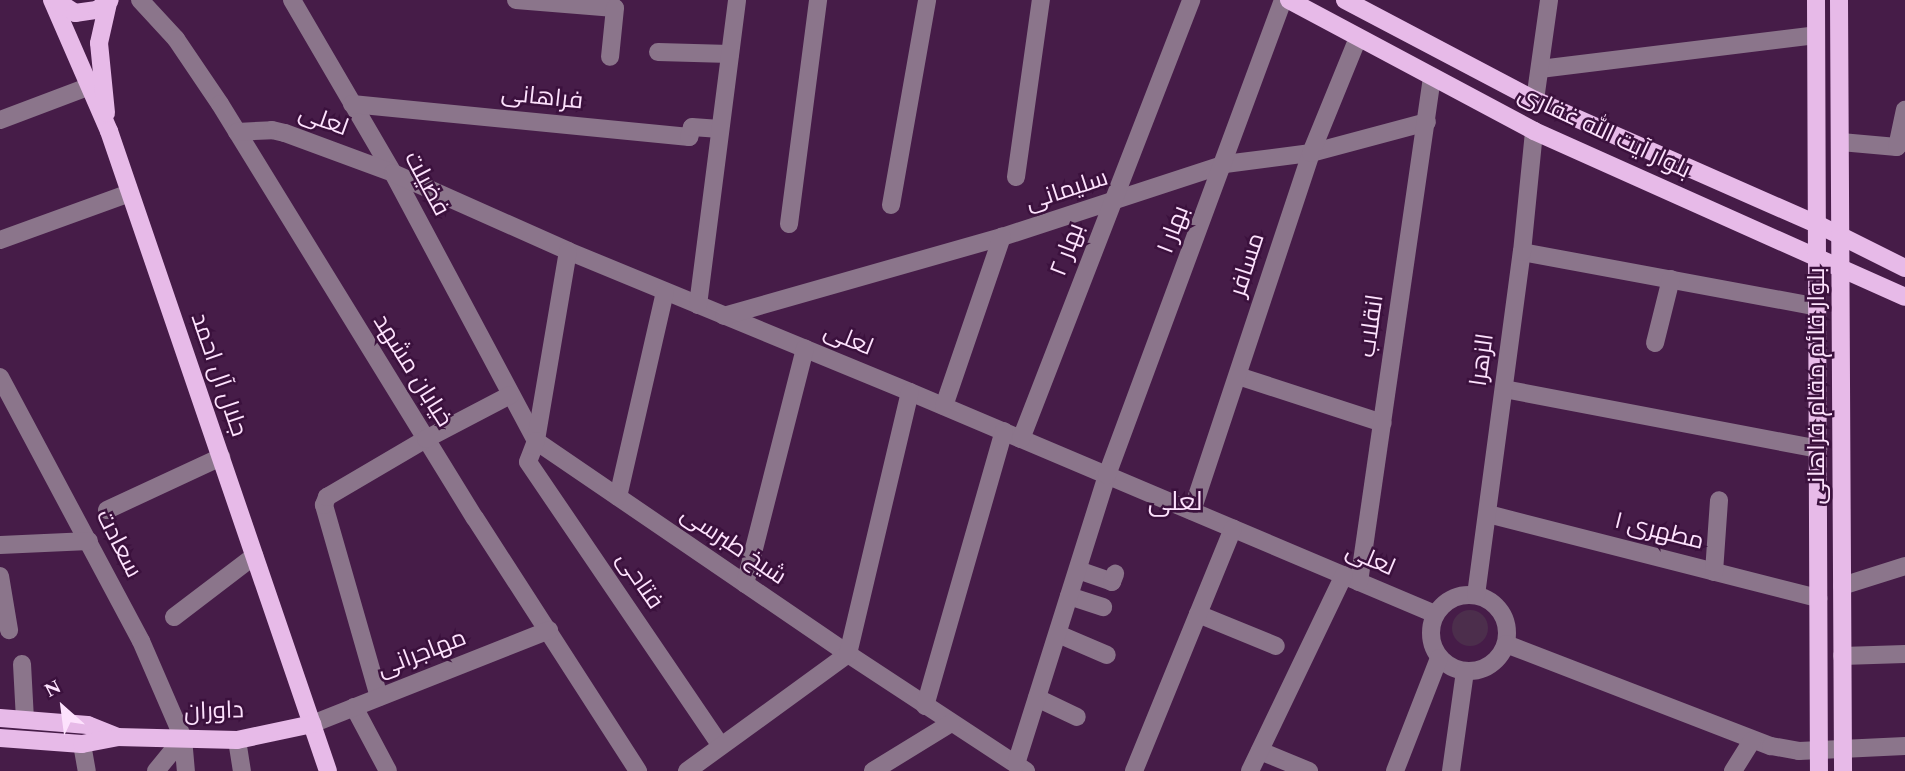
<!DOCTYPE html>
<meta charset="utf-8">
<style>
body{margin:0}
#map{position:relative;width:1905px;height:771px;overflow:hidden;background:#461c48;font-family:Spectral,Cairo,serif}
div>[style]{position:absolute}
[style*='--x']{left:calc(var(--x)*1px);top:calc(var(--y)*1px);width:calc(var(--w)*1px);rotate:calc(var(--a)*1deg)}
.green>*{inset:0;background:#4c2e4c}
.round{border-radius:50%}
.minor>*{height:18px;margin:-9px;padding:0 9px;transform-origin:9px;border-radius:9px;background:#8b758b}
.minor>.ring{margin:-9px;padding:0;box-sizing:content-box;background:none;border:18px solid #8b758b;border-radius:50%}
.major>*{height:18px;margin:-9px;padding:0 9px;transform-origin:9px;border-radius:9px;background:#e7bae8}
span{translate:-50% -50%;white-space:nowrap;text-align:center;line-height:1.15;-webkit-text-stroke:5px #3b113d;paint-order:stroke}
.street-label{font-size:24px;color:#fde2fd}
.neighbourhood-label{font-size:26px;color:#fde2fd}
.north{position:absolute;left:28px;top:673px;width:70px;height:70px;-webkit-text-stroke:5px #3b113d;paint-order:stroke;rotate:332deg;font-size:19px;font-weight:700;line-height:28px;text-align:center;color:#fde2fd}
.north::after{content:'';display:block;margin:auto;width:24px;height:32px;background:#fde2fd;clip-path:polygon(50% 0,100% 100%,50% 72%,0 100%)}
</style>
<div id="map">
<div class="green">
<div class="round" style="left:1452px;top:610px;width:36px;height:36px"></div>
</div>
<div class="minor">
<div style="--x:140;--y:0;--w:53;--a:47.3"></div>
<div style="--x:176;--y:39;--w:78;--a:55.9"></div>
<div style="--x:220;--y:104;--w:486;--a:58.4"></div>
<div style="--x:475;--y:518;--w:301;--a:57.2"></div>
<div style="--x:292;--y:0;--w:200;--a:59.7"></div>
<div style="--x:393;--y:173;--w:304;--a:61.9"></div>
<div style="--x:536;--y:441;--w:378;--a:34.3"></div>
<div style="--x:848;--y:654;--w:213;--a:33.3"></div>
<div style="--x:516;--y:0;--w:99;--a:4.6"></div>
<div style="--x:615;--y:8;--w:49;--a:95.8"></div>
<div style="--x:658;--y:52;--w:72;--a:1.6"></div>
<div style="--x:1540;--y:69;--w:278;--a:-7"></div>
<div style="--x:1535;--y:100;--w:101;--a:-82"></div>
<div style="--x:352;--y:104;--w:339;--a:5.6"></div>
<div style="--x:689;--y:137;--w:10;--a:-73"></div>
<div style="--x:692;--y:127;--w:28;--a:4"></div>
<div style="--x:0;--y:120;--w:94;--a:-20.6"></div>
<div style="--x:237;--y:132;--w:35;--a:-3"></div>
<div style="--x:272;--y:130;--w:13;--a:13"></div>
<div style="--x:285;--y:133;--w:115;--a:20.3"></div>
<div style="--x:393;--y:173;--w:192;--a:24"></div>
<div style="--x:568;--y:251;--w:370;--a:22.4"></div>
<div style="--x:910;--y:392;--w:570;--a:22.92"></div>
<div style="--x:1841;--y:142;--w:56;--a:5.1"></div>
<div style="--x:1897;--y:147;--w:38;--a:-78"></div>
<div style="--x:1016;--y:177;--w:179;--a:-82"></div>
<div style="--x:891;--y:205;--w:208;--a:-80"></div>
<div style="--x:789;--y:224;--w:226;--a:-82.6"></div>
<div style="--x:0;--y:240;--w:138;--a:-19.9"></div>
<div style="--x:568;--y:251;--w:193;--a:99.6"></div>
<div style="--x:536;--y:441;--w:22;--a:111"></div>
<div style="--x:528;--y:462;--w:343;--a:55.8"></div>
<div style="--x:1522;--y:252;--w:301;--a:10.5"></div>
<div style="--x:698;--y:305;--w:307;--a:-82.7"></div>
<div style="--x:724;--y:316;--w:289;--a:-15.9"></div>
<div style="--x:1002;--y:237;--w:235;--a:-18.1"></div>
<div style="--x:1225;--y:164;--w:87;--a:-7.3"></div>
<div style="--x:1311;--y:153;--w:120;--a:-15"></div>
<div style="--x:1655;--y:343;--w:66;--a:-76"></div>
<div style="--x:1238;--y:376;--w:152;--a:18"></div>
<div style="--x:0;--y:377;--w:299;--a:61.9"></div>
<div style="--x:141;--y:641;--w:106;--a:66.6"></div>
<div style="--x:183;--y:738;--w:33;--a:85"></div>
<div style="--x:1504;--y:389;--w:320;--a:10.8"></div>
<div style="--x:944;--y:406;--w:179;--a:-71.1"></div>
<div style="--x:1021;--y:439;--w:471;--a:-68.8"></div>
<div style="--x:618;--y:497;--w:210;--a:-77.1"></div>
<div style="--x:107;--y:510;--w:126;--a:-24.9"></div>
<div style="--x:1192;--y:511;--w:377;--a:-71.6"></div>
<div style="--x:1311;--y:153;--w:124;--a:-67.8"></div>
<div style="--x:1488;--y:514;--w:341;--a:14.3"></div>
<div style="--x:0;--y:545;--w:89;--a:-2.6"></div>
<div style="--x:1078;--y:570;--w:36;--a:19"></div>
<div style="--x:1112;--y:582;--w:9;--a:-69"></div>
<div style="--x:1714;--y:572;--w:72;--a:-86"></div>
<div style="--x:0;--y:576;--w:55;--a:80.5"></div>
<div style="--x:1359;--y:582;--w:510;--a:-81.77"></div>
<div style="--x:745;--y:584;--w:243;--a:-75.7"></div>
<div style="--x:1842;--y:586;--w:66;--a:-17.6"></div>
<div class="ring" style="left:1431px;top:595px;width:58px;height:58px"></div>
<div style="--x:1476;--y:595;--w:346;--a:-82.4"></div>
<div style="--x:1522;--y:252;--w:122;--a:-84.3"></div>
<div style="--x:1069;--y:596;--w:36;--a:18"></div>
<div style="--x:1198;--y:614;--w:84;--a:22.3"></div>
<div style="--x:174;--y:617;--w:101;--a:-37.3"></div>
<div style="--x:1058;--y:634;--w:53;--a:23.2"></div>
<div style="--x:1506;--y:644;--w:284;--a:21.1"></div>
<div style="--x:1771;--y:746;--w:28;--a:10"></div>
<div style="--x:1799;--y:751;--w:106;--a:-2.7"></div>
<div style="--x:1842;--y:656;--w:63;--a:-1.8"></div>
<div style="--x:22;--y:664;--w:56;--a:86.9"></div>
<div style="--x:379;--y:697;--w:200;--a:-106"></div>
<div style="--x:324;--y:505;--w:9;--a:-69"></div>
<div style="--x:327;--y:497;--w:115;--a:-30.4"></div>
<div style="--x:426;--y:439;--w:95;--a:-27.6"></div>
<div style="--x:1037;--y:698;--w:44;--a:25.4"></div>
<div style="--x:925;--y:706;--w:286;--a:-74"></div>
<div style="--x:354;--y:707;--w:72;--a:62"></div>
<div style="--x:312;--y:724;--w:255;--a:-21.6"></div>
<div style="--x:237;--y:740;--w:31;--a:81"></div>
<div style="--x:82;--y:744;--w:27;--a:80"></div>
<div style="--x:1260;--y:751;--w:53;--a:22.2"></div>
<div style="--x:1016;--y:764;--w:303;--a:-72.5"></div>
<div style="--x:1107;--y:475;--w:507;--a:-69.67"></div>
<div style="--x:156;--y:771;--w:43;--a:-50.7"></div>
<div style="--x:687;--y:771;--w:199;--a:-36"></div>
<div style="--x:848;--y:654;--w:269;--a:-76.7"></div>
<div style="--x:873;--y:771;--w:92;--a:-31.6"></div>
<div style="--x:1134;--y:771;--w:262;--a:-67.8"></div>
<div style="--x:1250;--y:771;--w:217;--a:-64.4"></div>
<div style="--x:1395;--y:771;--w:121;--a:-68.7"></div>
<div style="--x:1451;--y:771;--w:101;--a:-82"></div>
<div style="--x:1733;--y:771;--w:36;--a:-58"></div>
</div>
<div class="major">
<div style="--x:52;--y:0;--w:143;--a:66.5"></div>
<div style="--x:109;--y:131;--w:676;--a:71.11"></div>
<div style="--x:55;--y:0;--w:24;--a:33"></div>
<div style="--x:75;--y:13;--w:22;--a:-8"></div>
<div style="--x:97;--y:10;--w:16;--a:-38"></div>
<div style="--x:1289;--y:0;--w:278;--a:28.1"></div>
<div style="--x:1534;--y:131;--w:406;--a:24.1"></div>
<div style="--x:1345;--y:0;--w:215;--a:27.8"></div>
<div style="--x:1535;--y:100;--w:310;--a:23.8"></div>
<div style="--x:1819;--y:225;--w:96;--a:26.6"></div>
<div style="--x:1816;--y:0;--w:771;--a:89.78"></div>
<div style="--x:1839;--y:0;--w:771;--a:89.7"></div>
<div style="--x:106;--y:113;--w:70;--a:-95.7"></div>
<div style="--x:99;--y:43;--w:41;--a:-77.3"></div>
<div style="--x:0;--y:718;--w:88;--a:4.5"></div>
<div style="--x:88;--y:725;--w:31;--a:22"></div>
<div style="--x:0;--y:738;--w:82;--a:4.2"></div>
<div style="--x:82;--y:744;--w:36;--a:-11"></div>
<div style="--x:117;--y:737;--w:120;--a:1.4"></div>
<div style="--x:237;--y:740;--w:77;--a:-12"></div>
</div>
<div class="street-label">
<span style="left:542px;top:98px;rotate:6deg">فراهانی</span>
<span style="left:323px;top:121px;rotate:20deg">لعلی</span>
<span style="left:1604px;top:133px;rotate:25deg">بلوار آیت الله غفاری</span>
<span style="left:426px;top:184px;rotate:62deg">فضیلت</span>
<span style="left:1067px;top:191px;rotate:-18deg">سلیمانی</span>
<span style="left:1174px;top:230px;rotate:-69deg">بهار ۱</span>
<span style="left:1068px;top:250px;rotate:-69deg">بهار ۲</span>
<span style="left:1248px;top:265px;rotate:-72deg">مسافر</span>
<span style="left:1372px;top:326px;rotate:-82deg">انقلاب</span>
<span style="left:848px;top:340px;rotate:22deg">لعلی</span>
<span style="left:1483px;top:360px;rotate:-82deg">الزهرا</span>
<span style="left:412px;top:371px;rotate:58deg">خیابان مشهد</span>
<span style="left:218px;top:375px;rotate:71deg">جلال آل احمد</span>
<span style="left:1818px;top:386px;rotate:-90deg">بلوار قائم مقام فراهانی</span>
<span style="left:1659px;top:532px;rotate:14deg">مطهری ۱</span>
<span style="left:118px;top:544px;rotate:63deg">سعادت</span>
<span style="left:733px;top:546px;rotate:34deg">شیخ طبرسی</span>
<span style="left:1370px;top:560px;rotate:23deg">لعلی</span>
<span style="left:639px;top:581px;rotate:56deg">فتاحی</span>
<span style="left:422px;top:654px;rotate:-21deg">مهاجرانی</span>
<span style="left:214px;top:712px;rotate:-2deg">داوران</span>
</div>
<div class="neighbourhood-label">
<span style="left:1175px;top:503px">لعلی</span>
</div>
<div class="north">N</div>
</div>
